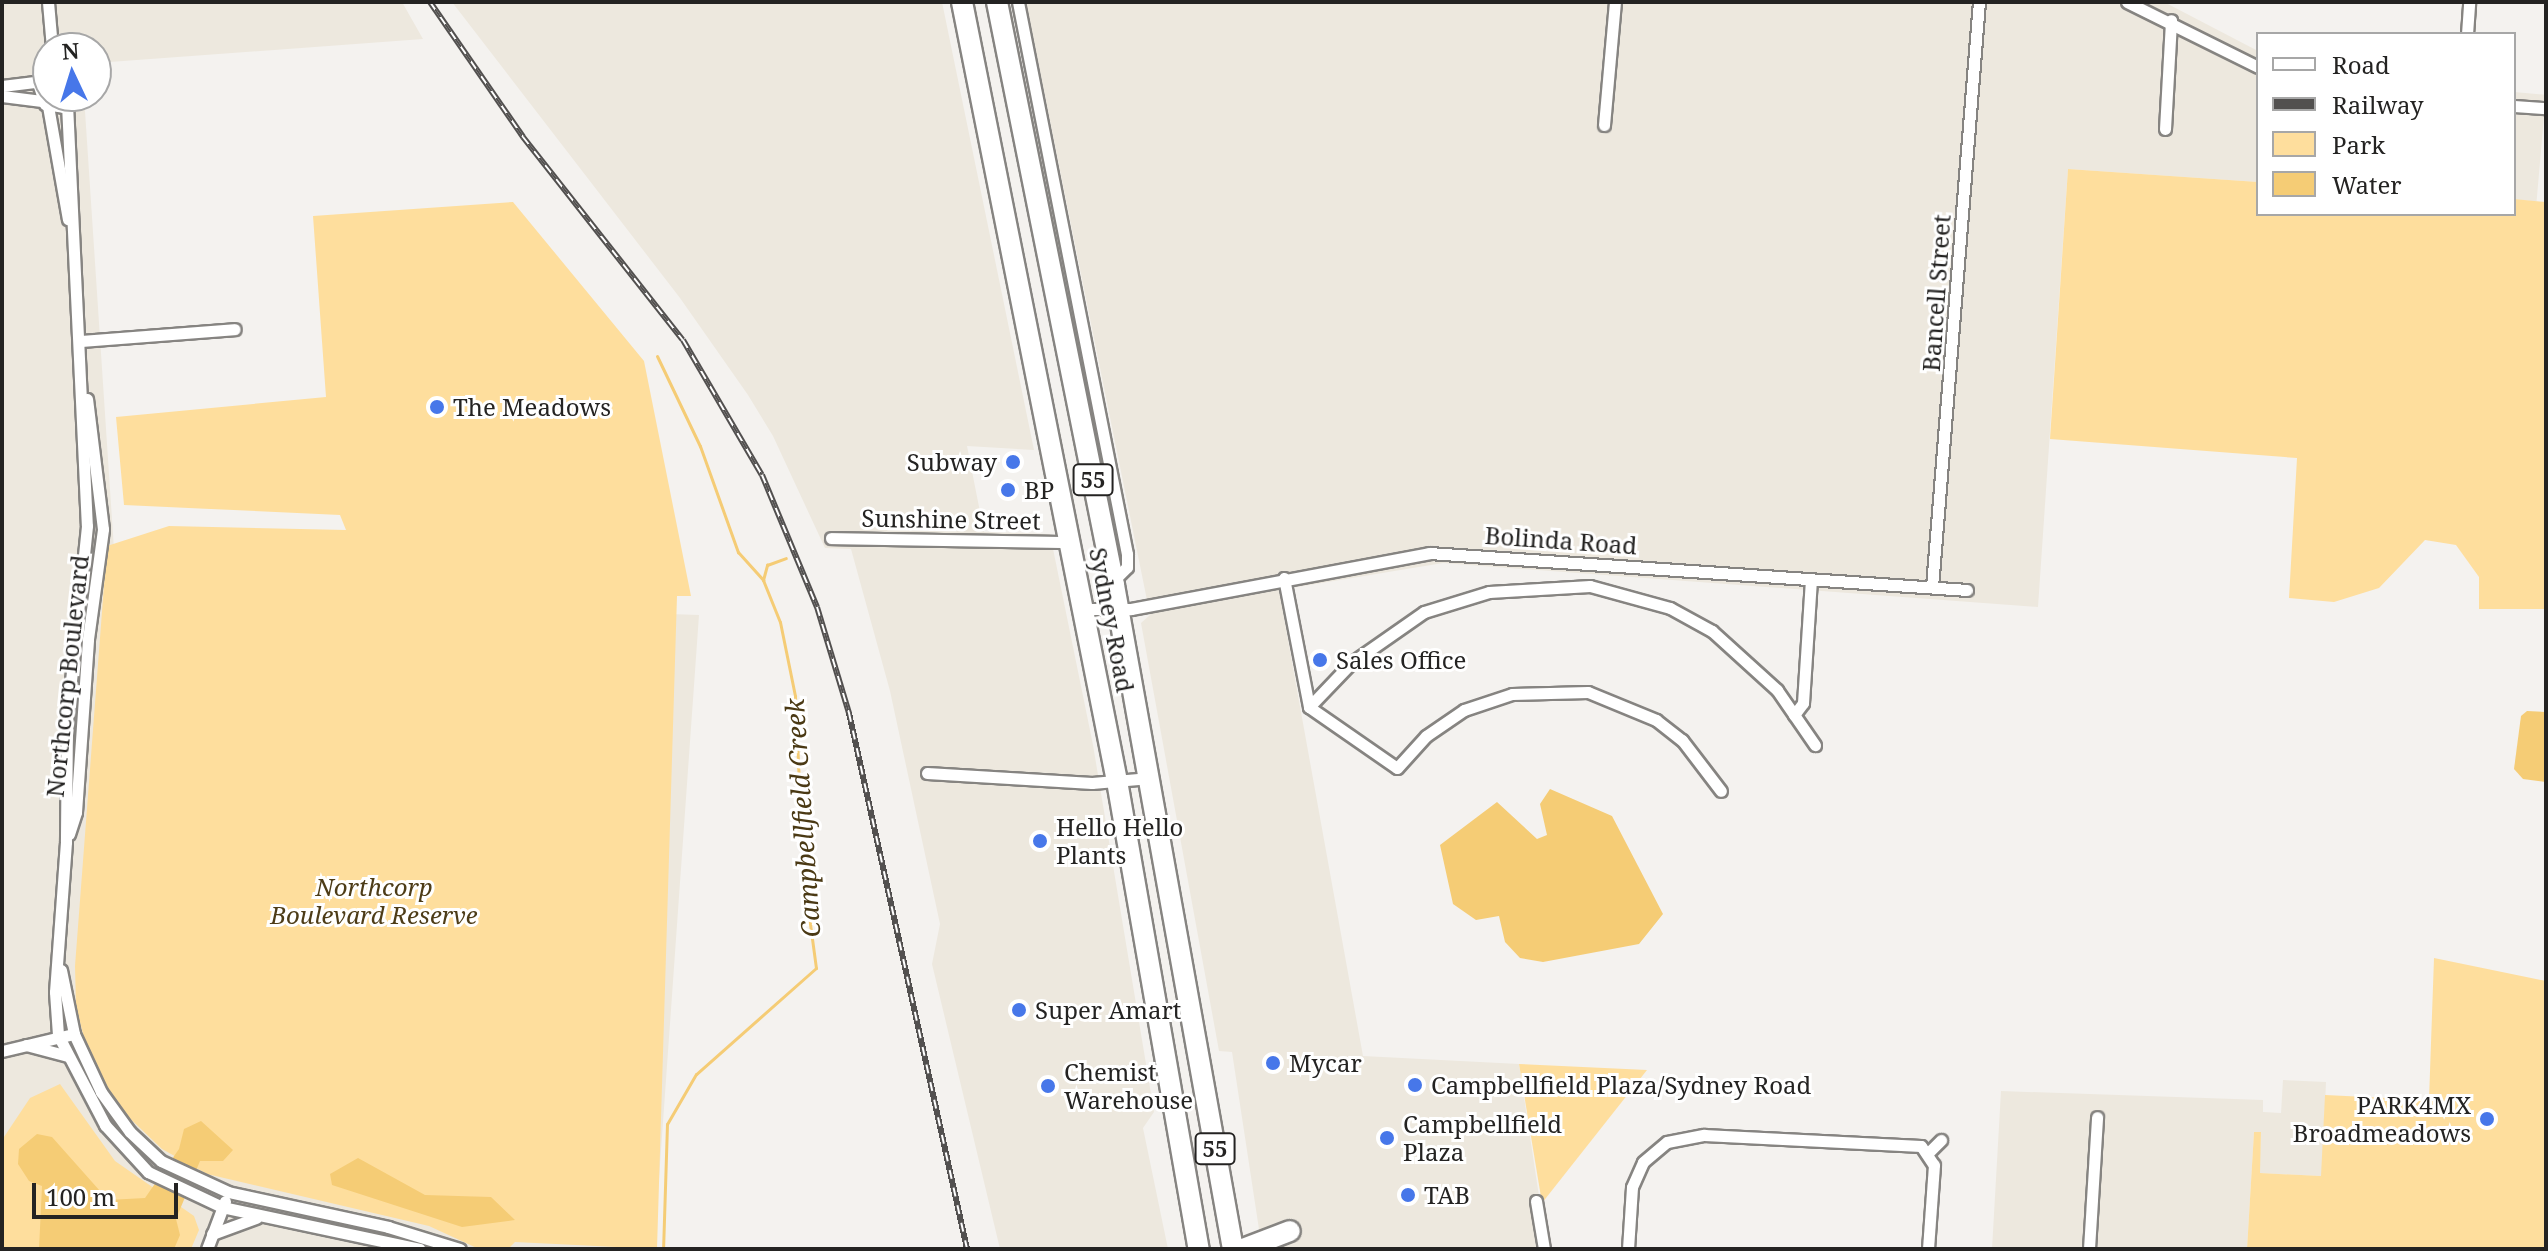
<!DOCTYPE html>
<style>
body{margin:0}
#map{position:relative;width:2548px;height:1251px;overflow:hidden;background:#f4f2ef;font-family:"Noto Serif",serif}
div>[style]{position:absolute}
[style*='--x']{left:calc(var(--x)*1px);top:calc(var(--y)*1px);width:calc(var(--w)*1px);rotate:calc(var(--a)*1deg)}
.built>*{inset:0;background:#ede8de;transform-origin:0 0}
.green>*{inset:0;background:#fede9d}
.water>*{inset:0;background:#f5cc75}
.stream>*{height:3px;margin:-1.5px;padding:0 1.5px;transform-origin:1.5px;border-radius:1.5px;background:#f5cc75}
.roads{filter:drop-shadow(2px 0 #868481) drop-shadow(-2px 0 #868481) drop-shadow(0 2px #868481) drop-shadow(0 -2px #868481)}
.street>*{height:11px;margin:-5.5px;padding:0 5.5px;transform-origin:5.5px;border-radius:5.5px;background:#fff}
.highway>*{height:20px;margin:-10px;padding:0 10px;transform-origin:10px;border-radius:10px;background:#fff}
.rail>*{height:6px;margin-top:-3px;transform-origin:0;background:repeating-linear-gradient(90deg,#fff 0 9px,#52504f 0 18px);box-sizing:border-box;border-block:2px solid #52504f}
.dots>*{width:22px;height:22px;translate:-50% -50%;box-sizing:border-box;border:4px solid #fff;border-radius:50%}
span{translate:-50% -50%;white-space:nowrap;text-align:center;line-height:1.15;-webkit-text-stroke:6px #fff;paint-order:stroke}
.shield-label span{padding:2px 6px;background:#fff;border:2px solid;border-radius:6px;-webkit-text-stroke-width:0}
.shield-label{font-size:22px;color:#242322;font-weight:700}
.street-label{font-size:24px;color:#242322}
.poi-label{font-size:24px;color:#242322}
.left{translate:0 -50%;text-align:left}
.right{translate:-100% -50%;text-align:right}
.park-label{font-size:24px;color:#4d3c17;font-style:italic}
.water-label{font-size:26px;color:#4a3914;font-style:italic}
.frame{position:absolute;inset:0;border:4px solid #242322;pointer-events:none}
.legend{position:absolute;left:2256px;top:32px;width:260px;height:184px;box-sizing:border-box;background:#fff;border:2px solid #a7a7a7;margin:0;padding:10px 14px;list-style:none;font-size:24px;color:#242322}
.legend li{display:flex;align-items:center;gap:16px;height:40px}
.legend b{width:40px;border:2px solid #a7a7a7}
.north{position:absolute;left:32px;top:32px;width:80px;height:80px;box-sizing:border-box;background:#fff;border:2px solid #a7a7a7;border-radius:50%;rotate:356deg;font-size:22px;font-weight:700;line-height:32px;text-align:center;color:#242322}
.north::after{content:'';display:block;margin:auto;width:28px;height:36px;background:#4777e9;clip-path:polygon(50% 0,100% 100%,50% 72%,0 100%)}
.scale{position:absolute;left:32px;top:1183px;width:146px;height:36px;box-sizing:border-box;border:4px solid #242322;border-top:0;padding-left:10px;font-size:24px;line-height:28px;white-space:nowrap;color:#242322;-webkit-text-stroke:6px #fff;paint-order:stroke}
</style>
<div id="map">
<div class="built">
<div style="clip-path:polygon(2px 2px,402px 2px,423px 39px,96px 63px,96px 48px,48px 48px,48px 96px,84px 96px,117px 595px,699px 615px,654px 1249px,2px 1249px)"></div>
<div style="clip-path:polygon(452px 2px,942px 2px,1034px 450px,967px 446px,984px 532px,1050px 534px,1093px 745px,1154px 1112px,1143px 1128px,1168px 1249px,1000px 1249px,932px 964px,940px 924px,890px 691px,851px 549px,825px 548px,773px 436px,748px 395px,680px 298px)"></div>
<div style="clip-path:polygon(1026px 2px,2164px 2px,2258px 51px,2258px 182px,2068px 169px,2038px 607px,1443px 563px,1279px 590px,1363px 1056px,1519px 1064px,1547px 1249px,1262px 1249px,1232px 1052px,1219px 1051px,1141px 623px,1150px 615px)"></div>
<div style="left:2514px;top:92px;width:32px;height:107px;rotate:5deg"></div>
<div style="clip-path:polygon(2283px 1080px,2326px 1082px,2322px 1176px,2259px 1173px,2261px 1133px,2254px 1132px,2247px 1249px,1992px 1249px,2001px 1091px,2263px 1100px,2263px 1112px,2281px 1113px)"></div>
</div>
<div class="green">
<div style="clip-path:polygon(2068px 169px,2258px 182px,2258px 214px,2514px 214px,2514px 199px,2546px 202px,2546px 609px,2479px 609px,2479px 577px,2456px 545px,2425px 540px,2379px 588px,2334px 602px,2289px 598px,2297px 458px,2050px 439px)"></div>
<div style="clip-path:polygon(513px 202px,644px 361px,691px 596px,677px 596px,657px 1249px,515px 1242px,508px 1249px,479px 1249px,429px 1226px,207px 1174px,162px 1149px,119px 1108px,87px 1050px,76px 1006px,75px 966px,107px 546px,169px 526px,346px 530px,340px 515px,124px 505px,116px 417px,326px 397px,313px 216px)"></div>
<div style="clip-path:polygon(2434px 958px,2546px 981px,2546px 1249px,2247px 1249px,2254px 1132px,2261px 1132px,2260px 1173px,2321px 1176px,2325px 1095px,2429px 1100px)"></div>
<div style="clip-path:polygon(1519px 1064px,1647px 1070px,1542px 1203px)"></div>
<div style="clip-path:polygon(60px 1084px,115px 1161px,194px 1216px,199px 1230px,191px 1249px,2px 1249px,2px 1140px,30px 1098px)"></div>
</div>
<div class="water">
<div style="clip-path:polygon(2527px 711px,2546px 712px,2546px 782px,2523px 779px,2514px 769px,2521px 716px)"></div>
<div style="clip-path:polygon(1550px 789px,1612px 816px,1663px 914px,1639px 944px,1543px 962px,1520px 958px,1505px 942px,1499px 916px,1476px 920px,1453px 904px,1440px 845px,1497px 802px,1537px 839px,1547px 835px,1540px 804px)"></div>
<div style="clip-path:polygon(201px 1121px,233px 1150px,223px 1161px,200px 1161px,176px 1219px,180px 1235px,174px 1249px,39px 1249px,42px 1186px,29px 1181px,18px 1164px,19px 1149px,37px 1134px,52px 1137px,108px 1200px,145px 1198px,179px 1149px,184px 1129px)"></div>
<div style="clip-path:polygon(358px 1158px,425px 1195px,491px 1197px,515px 1220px,462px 1227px,332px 1185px,330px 1174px)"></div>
</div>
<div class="stream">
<div style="--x:657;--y:356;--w:100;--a:64.5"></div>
<div style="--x:700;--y:446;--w:113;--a:70.3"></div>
<div style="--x:738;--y:552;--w:38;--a:48"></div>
<div style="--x:763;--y:580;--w:45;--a:68"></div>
<div style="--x:780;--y:622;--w:76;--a:78.5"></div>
<div style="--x:795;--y:696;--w:176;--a:87.4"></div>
<div style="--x:803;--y:872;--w:97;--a:82.3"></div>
<div style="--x:816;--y:968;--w:160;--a:138.5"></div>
<div style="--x:696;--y:1074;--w:58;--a:120.1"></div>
<div style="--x:667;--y:1124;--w:125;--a:91.8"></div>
<div style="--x:763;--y:580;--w:16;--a:-75"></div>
<div style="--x:767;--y:565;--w:20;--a:-20"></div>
</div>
<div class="roads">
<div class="street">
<div style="--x:48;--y:2;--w:46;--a:85"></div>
<div style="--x:1018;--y:2;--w:563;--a:78.83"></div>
<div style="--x:1127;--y:554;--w:13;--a:90"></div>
<div style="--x:1127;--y:567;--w:20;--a:135"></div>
<div style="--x:2127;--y:2;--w:146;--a:26.4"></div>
<div style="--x:2467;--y:34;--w:32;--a:-86"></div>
<div style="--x:48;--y:75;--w:14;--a:129"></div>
<div style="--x:39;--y:86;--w:19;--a:72"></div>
<div style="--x:45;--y:104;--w:18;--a:9"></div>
<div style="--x:63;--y:107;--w:15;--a:-48"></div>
<div style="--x:2;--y:86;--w:39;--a:-7"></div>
<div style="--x:2;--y:96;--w:40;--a:7.1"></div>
<div style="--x:67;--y:104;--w:422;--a:87.3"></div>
<div style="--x:87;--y:526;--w:196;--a:95.9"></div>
<div style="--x:67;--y:721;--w:121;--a:90.5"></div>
<div style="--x:66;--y:842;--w:150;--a:94.2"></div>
<div style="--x:55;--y:992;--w:43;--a:86"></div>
<div style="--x:58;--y:1035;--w:102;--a:62.4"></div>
<div style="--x:105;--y:1125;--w:64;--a:47.5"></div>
<div style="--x:148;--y:1172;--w:82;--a:25.3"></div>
<div style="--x:222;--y:1207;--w:202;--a:12"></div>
<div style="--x:48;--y:106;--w:115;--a:80"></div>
<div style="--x:2514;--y:106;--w:32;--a:4"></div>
<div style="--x:1604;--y:125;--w:123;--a:-84.9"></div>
<div style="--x:2165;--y:129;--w:109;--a:-86.8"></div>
<div style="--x:80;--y:341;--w:155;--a:-4.4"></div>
<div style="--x:831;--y:538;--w:239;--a:1"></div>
<div style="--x:1284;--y:578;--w:131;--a:79"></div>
<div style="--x:1932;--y:587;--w:587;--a:-85.41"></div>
<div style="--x:1084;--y:609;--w:47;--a:0"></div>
<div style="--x:1131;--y:609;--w:303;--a:-10.6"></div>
<div style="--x:1429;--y:553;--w:539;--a:3.93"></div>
<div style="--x:1309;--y:707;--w:61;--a:-46.3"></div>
<div style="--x:1351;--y:663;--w:89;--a:-34.9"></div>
<div style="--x:1424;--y:612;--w:68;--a:-17.1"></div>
<div style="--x:1489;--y:592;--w:101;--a:-3.4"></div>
<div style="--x:1590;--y:586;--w:83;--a:15.4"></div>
<div style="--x:1670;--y:608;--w:48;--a:28.7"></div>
<div style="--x:1712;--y:631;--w:88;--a:42.2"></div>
<div style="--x:1777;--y:690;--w:67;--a:55.4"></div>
<div style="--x:1309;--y:707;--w:107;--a:34.7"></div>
<div style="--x:1397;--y:768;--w:43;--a:-47.8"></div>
<div style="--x:1426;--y:736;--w:46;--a:-34.4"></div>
<div style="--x:1464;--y:710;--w:51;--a:-18.4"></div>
<div style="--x:1512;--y:694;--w:76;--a:-1.5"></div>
<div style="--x:1588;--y:692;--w:74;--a:22.4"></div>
<div style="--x:1656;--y:720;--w:33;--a:38"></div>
<div style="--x:1682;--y:740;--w:64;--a:52.6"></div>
<div style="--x:1794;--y:715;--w:15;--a:-53"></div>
<div style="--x:1803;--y:703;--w:124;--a:-86.3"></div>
<div style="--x:927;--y:773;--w:165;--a:3.5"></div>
<div style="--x:1092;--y:783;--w:58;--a:-4.9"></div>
<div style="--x:69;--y:834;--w:23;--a:-72"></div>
<div style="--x:76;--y:812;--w:173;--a:-86"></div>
<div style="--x:88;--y:639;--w:111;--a:-82.2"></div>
<div style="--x:103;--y:529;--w:131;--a:-97"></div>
<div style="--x:61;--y:970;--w:65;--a:78.5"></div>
<div style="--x:74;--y:1034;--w:64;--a:65"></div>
<div style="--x:101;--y:1092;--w:49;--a:54.1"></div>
<div style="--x:130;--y:1132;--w:42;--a:43.1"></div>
<div style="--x:161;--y:1161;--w:74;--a:24.8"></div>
<div style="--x:228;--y:1192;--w:164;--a:12.3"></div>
<div style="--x:388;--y:1227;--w:75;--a:17"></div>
<div style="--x:26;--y:1045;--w:43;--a:14.7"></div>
<div style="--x:2;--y:1051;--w:74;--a:-13.3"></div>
<div style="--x:1929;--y:1152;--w:17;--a:-45"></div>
<div style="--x:1536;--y:1201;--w:49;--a:80.5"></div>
<div style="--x:212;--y:1234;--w:47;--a:-20"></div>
<div style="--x:207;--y:1249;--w:51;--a:-69.4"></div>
<div style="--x:1628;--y:1249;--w:62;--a:-86.3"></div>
<div style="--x:1632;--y:1187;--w:27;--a:-66"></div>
<div style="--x:1643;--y:1162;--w:31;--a:-40"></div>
<div style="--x:1667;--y:1142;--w:38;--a:-11"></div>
<div style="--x:1704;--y:1135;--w:217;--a:2.9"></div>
<div style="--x:1921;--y:1146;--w:23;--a:56"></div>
<div style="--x:1934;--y:1165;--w:84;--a:94.1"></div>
<div style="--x:2089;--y:1249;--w:132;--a:-86.5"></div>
</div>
<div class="highway">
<div style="--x:962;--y:2;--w:794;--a:78.75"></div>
<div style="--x:1117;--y:781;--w:475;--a:80.1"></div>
<div style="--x:997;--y:2;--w:595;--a:78.65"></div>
<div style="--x:1114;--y:585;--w:675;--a:79.84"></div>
<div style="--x:1243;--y:1249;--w:50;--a:-21"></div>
</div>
</div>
<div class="rail">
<div style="--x:430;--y:2;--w:164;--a:55.4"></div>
<div style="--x:523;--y:137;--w:258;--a:51.8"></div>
<div style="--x:683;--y:340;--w:156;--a:59.7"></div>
<div style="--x:762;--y:475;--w:143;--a:67.4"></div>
<div style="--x:817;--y:607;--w:111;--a:73.2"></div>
<div style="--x:849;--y:713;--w:549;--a:77.58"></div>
</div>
<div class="dots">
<div style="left:437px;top:407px;background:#4777e9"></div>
<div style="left:1013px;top:462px;background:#4777e9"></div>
<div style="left:1008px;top:490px;background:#4777e9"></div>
<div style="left:1320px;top:660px;background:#4777e9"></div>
<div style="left:1040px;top:841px;background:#4777e9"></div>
<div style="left:1019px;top:1010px;background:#4777e9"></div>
<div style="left:1273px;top:1063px;background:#4777e9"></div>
<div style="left:1415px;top:1085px;background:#4777e9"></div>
<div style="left:1048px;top:1086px;background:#4777e9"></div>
<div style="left:2487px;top:1119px;background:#4777e9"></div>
<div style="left:1387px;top:1138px;background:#4777e9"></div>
<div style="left:1408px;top:1195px;background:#4777e9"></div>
</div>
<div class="shield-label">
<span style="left:1093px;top:480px">55</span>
<span style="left:1215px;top:1149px">55</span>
</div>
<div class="street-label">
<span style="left:1936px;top:293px;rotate:-86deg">Bancell Street</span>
<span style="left:951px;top:519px;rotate:1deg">Sunshine Street</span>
<span style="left:1561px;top:540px;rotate:4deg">Bolinda Road</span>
<span style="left:1112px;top:620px;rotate:79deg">Sydney Road</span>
<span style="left:67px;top:676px;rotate:-84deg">Northcorp Boulevard</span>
</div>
<div class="poi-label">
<span class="left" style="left:453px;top:407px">The Meadows</span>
<span class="right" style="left:997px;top:462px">Subway</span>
<span class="left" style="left:1024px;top:490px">BP</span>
<span class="left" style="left:1336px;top:660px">Sales Office</span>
<span class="left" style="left:1056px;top:841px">Hello Hello<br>Plants</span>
<span class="left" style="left:1035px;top:1010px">Super Amart</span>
<span class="left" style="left:1289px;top:1063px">Mycar</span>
<span class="left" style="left:1064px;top:1086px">Chemist<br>Warehouse</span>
<span class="left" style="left:1431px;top:1085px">Campbellfield Plaza/Sydney Road</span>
<span class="right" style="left:2471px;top:1119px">PARK4MX<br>Broadmeadows</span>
<span class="left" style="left:1403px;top:1138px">Campbellfield<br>Plaza</span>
<span class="left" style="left:1424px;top:1195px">TAB</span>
</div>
<div class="park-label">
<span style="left:374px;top:901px">Northcorp<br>Boulevard Reserve</span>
</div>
<div class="water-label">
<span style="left:803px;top:818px;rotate:-94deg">Campbellfield Creek</span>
</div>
<div class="frame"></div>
<ul class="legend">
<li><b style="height:10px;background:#fff"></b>Road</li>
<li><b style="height:10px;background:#52504f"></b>Railway</li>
<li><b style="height:22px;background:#fede9d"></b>Park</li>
<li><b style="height:22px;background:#f5cc75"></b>Water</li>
</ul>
<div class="north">N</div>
<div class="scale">100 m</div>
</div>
